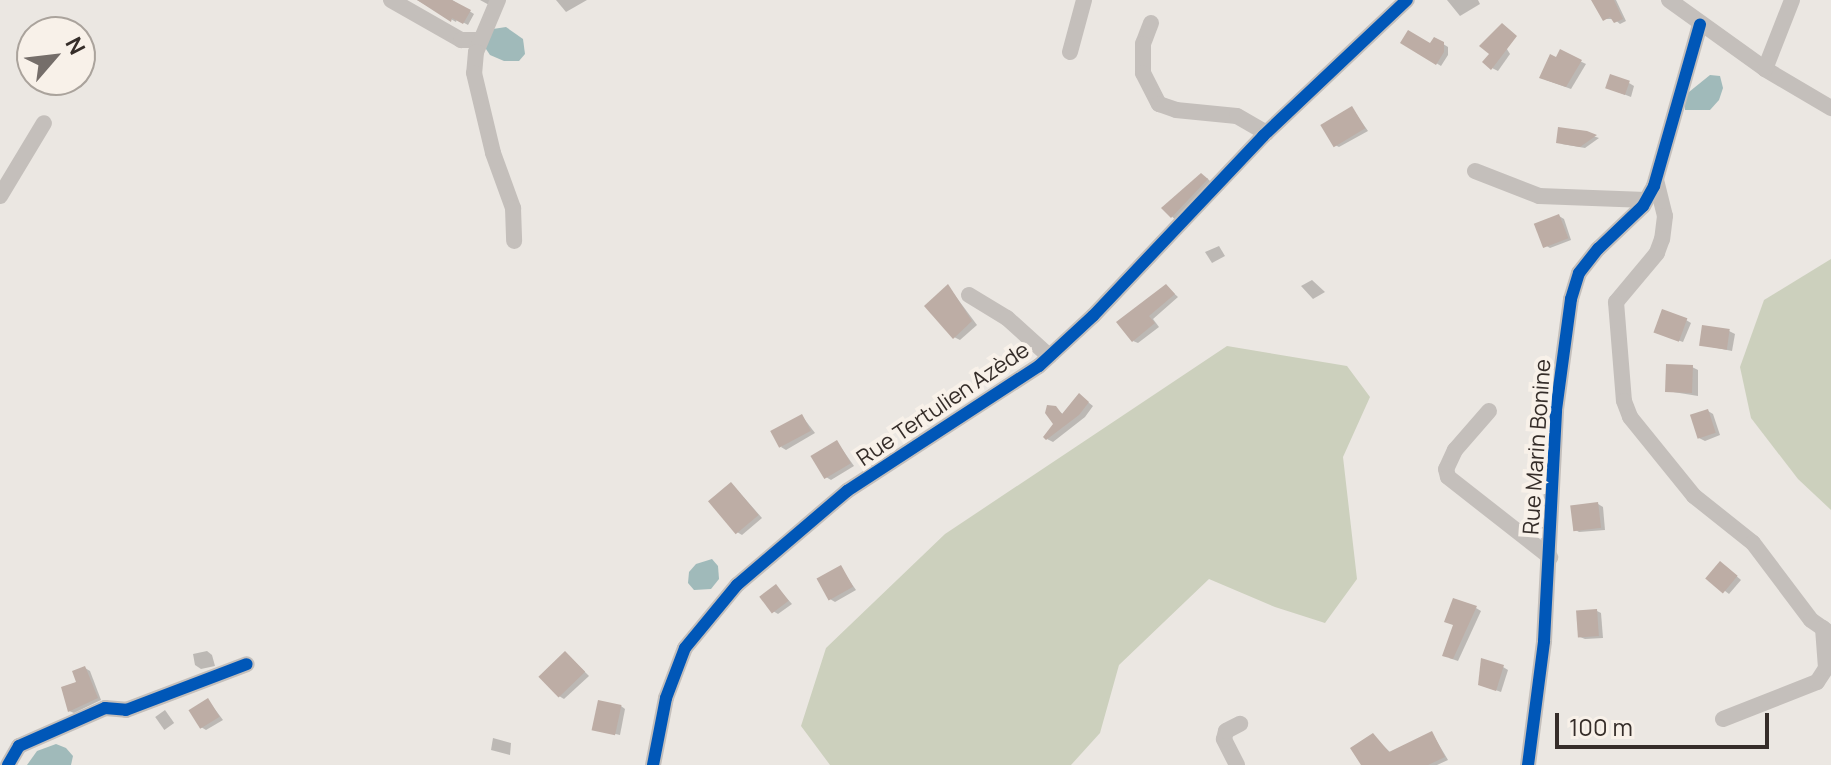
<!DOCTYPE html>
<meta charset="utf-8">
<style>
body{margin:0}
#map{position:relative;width:1831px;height:765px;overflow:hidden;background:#ebe7e2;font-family:Manrope,sans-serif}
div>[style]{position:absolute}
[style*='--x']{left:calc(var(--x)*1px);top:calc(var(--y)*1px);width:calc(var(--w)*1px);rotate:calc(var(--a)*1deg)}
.green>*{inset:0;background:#ccd0bd}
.water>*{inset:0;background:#a0baba}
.shadow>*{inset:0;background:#0003;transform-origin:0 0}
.building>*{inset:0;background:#bdada5;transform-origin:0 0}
.minor>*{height:16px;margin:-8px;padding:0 8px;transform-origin:8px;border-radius:8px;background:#c4bfbb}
.cycleway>*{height:12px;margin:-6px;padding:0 6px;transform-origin:6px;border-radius:6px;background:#0057b8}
span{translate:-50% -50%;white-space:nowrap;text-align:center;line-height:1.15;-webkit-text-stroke:8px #f8f1e9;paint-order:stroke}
.street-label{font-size:22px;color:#352d29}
.north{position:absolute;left:16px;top:16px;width:80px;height:80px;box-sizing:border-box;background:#f8f1e9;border:2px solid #aaa39c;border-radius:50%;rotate:62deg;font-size:22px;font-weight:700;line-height:32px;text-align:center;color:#352d29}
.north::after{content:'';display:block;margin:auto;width:28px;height:36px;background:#756e6a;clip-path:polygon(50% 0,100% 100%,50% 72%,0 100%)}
.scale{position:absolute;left:1555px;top:713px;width:214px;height:36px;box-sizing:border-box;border:4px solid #352d29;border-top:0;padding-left:10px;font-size:24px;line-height:28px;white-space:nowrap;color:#352d29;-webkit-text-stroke:6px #f8f1e9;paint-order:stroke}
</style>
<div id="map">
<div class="green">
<div style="clip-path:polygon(1831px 259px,1831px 510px,1798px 479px,1751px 418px,1740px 367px,1764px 300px)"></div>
<div style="clip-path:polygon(1227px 346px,1347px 366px,1370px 397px,1343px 457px,1357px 579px,1325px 623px,1275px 607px,1209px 579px,1119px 665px,1100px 733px,1071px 765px,830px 765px,801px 726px,826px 648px,945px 534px)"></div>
</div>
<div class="water">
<div style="clip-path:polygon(506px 27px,523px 39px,525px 54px,519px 61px,504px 61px,490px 55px,484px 46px,493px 29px)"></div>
<div style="clip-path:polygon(1710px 75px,1720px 76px,1723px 88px,1719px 100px,1710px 110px,1685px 110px,1684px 96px)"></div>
<div style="clip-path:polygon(712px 559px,718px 566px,719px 579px,711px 589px,694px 590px,688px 583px,689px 572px,696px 564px)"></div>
<div style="clip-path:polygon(56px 744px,66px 748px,73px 756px,71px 765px,27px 765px,37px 751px)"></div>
</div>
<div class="shadow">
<div style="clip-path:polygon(417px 0,452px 0,474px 14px,468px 25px,457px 19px,456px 22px)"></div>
<div style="clip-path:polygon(480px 0,494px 0,491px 6px)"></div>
<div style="clip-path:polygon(556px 0,587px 0,566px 12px)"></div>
<div style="clip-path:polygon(1447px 0,1478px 0,1480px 4px,1460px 16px)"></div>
<div style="clip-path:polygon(1600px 0,1616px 0,1626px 21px,1620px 24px,1614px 19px,1604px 19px)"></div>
<div style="clip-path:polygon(1500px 38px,1510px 54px,1498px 71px,1492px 68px)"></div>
<div style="clip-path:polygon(1435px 39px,1448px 47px,1448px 55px,1441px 66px,1402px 42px,1431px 46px)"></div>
<div style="clip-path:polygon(1561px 52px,1586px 64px,1571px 89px,1546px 80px)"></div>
<div style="clip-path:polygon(1629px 83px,1634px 86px,1631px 97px,1613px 90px)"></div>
<div style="clip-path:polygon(1352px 108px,1368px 131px,1339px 147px,1335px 145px)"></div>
<div style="clip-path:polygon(1560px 129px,1596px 137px,1599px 138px,1585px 148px,1562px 144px)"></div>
<div style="left:1207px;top:178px;width:6px;height:52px;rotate:45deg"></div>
<div style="clip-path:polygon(1559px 216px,1564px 219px,1571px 240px,1550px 248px,1545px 245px)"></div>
<div style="clip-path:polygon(1219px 246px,1225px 256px,1212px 263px,1205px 252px)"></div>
<div style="clip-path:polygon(1312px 280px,1325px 292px,1313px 299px,1301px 286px)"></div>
<div style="clip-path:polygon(948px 286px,977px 325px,960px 340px,954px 337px)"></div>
<div style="clip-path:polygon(1166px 286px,1178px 297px,1153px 319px,1159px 327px,1138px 343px,1133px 341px)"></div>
<div style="clip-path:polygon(1686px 320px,1691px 323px,1683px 342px,1660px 334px)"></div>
<div style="clip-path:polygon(1729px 331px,1735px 334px,1732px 351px,1702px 345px)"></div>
<div style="clip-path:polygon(1692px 367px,1698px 370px,1698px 396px,1667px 391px)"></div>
<div style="clip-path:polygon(1084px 399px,1093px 406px,1085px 417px,1053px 442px,1047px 439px,1056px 424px,1055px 408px,1064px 415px)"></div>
<div style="clip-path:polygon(1708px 411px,1713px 414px,1720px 435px,1705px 441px,1699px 438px)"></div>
<div style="clip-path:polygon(802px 416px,815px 433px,786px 450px,781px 447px)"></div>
<div style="clip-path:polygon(837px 442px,854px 466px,831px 480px,826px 477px)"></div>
<div style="clip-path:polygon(732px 484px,762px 518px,742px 535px,737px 532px)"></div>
<div style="clip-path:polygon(1598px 504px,1603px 507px,1605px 530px,1579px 532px,1574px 529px)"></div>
<div style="clip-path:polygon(1725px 566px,1741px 580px,1729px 594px,1708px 578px)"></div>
<div style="clip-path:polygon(841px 568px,856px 590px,835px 602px,830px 599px)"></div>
<div style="clip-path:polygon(776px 586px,792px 604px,778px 614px,773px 611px)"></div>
<div style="clip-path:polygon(1476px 608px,1481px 611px,1458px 661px,1449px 658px,1455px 625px)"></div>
<div style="clip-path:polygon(1597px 611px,1601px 613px,1603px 638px,1585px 639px,1580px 637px)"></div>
<div style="clip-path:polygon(207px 651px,212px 655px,215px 666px,201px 669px,195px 665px,193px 654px)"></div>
<div style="clip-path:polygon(566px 653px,589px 676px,564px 699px,559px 696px)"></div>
<div style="clip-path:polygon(1503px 667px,1508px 670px,1501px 692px,1484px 686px)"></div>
<div style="clip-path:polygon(85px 668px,90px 671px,101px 700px,74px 713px,69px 711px)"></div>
<div style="clip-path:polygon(208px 700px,223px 720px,206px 730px,201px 727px)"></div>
<div style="clip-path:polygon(621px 706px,625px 709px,620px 735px,594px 729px)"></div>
<div style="left:165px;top:710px;width:16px;height:12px;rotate:55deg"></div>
<div style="clip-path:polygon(1432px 733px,1448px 760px,1437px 765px,1364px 765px,1373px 736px,1391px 753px)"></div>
<div style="clip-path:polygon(493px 738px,511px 743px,510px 755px,491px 750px)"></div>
</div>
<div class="building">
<div style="clip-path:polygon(417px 0,452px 0,471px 10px,463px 24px,452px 18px,451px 22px)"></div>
<div style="clip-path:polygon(1591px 0,1614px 0,1623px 19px,1614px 23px,1610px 17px,1603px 21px)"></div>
<div style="clip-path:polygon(1502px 23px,1517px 36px,1491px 70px,1482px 62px,1489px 54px,1479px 46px)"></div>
<div style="clip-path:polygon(1408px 30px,1430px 43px,1434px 37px,1444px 42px,1444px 52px,1436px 65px,1400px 43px)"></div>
<div style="clip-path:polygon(1560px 49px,1582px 60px,1566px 87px,1539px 78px,1550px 54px,1556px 57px)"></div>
<div style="left:1610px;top:74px;width:21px;height:15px;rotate:19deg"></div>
<div style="left:1352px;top:106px;width:26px;height:37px;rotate:59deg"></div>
<div style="clip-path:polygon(1558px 127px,1587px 131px,1597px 135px,1580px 147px,1556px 143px)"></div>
<div style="clip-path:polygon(1201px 173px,1208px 179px,1171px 218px,1161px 208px)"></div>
<div style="left:1559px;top:214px;width:26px;height:27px;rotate:69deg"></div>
<div style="clip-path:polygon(948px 284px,972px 321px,953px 339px,924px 306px)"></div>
<div style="clip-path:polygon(1166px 284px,1175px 294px,1149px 316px,1155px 323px,1132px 342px,1116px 322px)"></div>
<div style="left:1662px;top:309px;width:27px;height:25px;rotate:20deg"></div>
<div style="left:1702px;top:325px;width:28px;height:21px;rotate:8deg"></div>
<div style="left:1666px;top:364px;width:27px;height:28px;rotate:2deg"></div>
<div style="clip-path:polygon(1079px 393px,1089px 402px,1079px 415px,1046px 440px,1043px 437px,1053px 424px,1045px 413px,1047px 405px,1056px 406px,1062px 414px)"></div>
<div style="left:1708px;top:409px;width:25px;height:19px;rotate:72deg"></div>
<div style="left:802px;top:414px;width:19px;height:36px;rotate:62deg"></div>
<div style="left:837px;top:440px;width:27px;height:31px;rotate:59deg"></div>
<div style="left:731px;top:482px;width:43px;height:30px;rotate:50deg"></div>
<div style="left:1598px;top:502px;width:26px;height:28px;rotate:83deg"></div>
<div style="left:1720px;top:561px;width:23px;height:23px;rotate:40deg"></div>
<div style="left:841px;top:565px;width:25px;height:28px;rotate:61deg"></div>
<div style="left:776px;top:584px;width:21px;height:21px;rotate:53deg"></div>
<div style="clip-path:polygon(1453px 598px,1477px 606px,1453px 659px,1442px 656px,1453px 625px,1444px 622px)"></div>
<div style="left:1597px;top:609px;width:27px;height:21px;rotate:86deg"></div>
<div style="left:565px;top:651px;width:29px;height:37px;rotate:46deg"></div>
<div style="clip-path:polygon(1481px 658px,1504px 665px,1496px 691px,1478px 685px)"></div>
<div style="clip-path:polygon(85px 666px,98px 698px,68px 712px,61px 687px,76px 682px,72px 671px)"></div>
<div style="left:208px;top:698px;width:22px;height:23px;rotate:58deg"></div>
<div style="left:598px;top:700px;width:24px;height:31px;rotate:12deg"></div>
<div style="clip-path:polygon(1432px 731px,1445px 757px,1428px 765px,1361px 765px,1350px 748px,1373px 733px,1389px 752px)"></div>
</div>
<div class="minor">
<div style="--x:391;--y:0;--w:81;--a:29.7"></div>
<div style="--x:461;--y:40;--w:19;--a:0"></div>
<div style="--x:498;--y:0;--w:56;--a:112.9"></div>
<div style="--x:476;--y:52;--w:21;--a:95"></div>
<div style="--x:474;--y:73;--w:82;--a:76.6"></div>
<div style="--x:493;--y:153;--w:59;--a:70"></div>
<div style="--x:513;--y:208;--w:33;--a:88"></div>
<div style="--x:1669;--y:0;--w:118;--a:35.7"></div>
<div style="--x:1765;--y:69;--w:77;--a:30.6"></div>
<div style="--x:1151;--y:23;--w:22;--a:111"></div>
<div style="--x:1143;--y:44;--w:29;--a:90"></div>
<div style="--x:1143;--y:73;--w:35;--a:63"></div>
<div style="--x:1159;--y:104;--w:18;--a:19"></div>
<div style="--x:1176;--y:110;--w:61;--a:5.6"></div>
<div style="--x:1237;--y:116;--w:34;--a:30"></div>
<div style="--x:1070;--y:52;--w:54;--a:-74.9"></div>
<div style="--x:1765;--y:69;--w:74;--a:-68.6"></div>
<div style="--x:1475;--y:171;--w:69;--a:21.3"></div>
<div style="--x:1539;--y:196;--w:107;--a:2.1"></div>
<div style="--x:1656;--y:180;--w:37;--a:76"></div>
<div style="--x:1665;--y:216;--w:23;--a:97"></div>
<div style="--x:1662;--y:239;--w:15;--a:110"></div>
<div style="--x:1657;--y:253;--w:64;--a:129.9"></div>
<div style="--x:1616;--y:302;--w:99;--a:85.4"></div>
<div style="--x:1624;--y:401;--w:17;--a:69"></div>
<div style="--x:1630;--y:417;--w:102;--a:51"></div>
<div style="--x:1694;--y:496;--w:75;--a:38.5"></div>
<div style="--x:1753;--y:543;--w:96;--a:53"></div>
<div style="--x:1811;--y:620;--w:24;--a:35"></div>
<div style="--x:0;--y:196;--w:85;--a:-58.9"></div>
<div style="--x:969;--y:295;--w:44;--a:31.2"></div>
<div style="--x:1007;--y:318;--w:57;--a:42.1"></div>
<div style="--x:1489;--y:411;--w:52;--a:131.1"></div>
<div style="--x:1455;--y:450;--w:21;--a:115"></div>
<div style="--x:1446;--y:469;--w:8;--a:76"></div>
<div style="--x:1448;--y:477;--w:130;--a:38.1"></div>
<div style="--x:1723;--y:719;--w:101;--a:-21.5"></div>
<div style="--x:1817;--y:682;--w:17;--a:-57"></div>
<div style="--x:1826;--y:668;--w:40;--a:-94.3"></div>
<div style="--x:8;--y:765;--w:22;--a:-60"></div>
<div style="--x:19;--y:746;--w:94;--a:-23.8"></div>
<div style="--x:105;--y:708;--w:21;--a:5"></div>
<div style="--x:126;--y:710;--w:129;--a:-20.8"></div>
<div style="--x:653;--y:765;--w:68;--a:-79"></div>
<div style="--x:666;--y:698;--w:53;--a:-69.2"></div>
<div style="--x:685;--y:648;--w:82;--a:-50.5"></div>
<div style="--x:737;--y:585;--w:145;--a:-40.5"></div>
<div style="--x:847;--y:491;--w:229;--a:-33.1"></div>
<div style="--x:1039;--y:366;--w:74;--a:-42.8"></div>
<div style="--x:1093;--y:316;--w:248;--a:-46.6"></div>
<div style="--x:1263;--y:136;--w:198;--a:-43.4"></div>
<div style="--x:1237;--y:765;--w:29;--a:-117"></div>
<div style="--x:1224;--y:739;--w:8;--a:-76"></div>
<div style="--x:1226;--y:731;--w:16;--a:-27"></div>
<div style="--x:1528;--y:765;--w:125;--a:-82.6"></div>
<div style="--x:1544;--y:641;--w:231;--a:-87"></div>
<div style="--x:1556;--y:410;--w:112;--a:-82.3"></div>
<div style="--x:1571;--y:299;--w:27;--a:-73"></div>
<div style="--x:1579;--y:273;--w:31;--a:-52"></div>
<div style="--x:1598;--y:249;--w:62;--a:-43.7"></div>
<div style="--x:1643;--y:206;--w:23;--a:-61"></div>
<div style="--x:1654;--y:186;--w:168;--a:-74.1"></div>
</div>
<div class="cycleway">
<div style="--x:8;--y:765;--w:22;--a:-60"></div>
<div style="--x:19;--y:746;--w:94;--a:-23.8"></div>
<div style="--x:105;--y:708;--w:21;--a:5"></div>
<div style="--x:126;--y:710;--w:129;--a:-20.8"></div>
<div style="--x:653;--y:765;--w:68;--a:-79"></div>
<div style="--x:666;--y:698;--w:53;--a:-69.2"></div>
<div style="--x:685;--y:648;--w:82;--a:-50.5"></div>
<div style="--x:737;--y:585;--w:145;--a:-40.5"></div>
<div style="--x:847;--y:491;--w:229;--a:-33.1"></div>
<div style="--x:1039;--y:366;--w:74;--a:-42.8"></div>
<div style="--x:1093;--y:316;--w:248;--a:-46.6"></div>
<div style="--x:1263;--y:136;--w:198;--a:-43.4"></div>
<div style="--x:1528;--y:765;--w:125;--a:-82.6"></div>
<div style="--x:1544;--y:641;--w:231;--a:-87"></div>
<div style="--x:1556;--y:410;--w:112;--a:-82.3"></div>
<div style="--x:1571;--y:299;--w:27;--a:-73"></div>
<div style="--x:1579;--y:273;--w:31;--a:-52"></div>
<div style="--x:1598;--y:249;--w:62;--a:-43.7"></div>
<div style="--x:1643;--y:206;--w:23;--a:-61"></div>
<div style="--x:1654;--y:186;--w:168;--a:-74.1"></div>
</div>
<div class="street-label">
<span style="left:943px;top:404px;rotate:-34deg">Rue Tertulien Azède</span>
<span style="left:1537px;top:447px;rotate:-86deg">Rue Marin Bonine</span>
</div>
<div class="north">N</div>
<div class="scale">100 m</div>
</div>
